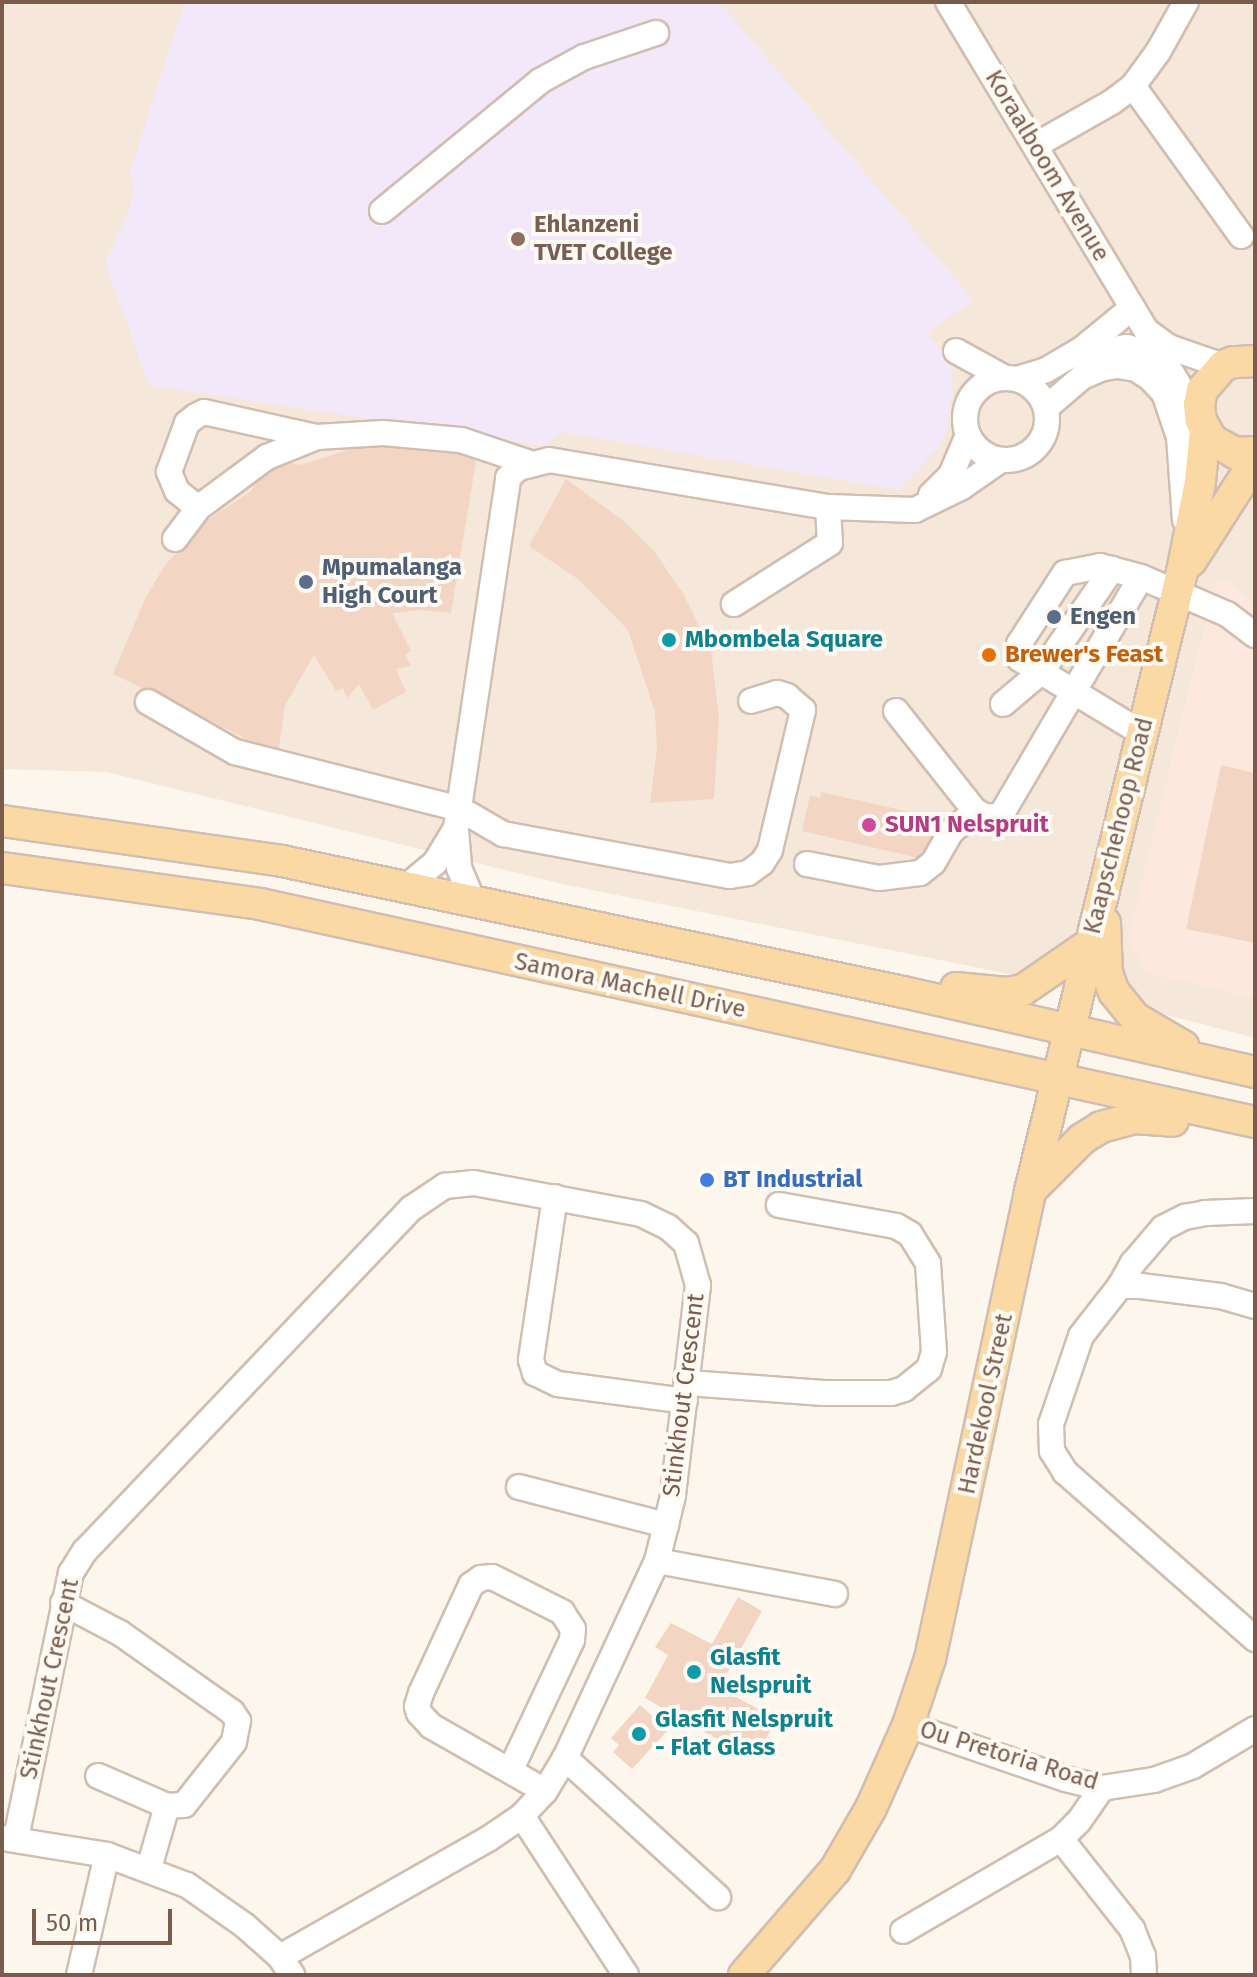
<!DOCTYPE html>
<style>
body{margin:0}
#map{position:relative;width:1257px;height:1977px;overflow:hidden;background:#fdf6ec;font-family:"Fira Sans",sans-serif}
div>[style]{position:absolute}
[style*='--x']{left:calc(var(--x)*1px);top:calc(var(--y)*1px);width:calc(var(--w)*1px);rotate:calc(var(--a)*1deg)}
.residential>*{inset:0;background:#f5e8da}
.commercial>*{inset:0;background:#fde8e0}
.education>*{inset:0;background:#f3e8fa}
.building>*{inset:0;background:#f3d5c3}
.roads{filter:drop-shadow(2px 0 #d1beb0) drop-shadow(-2px 0 #d1beb0) drop-shadow(0 2px #d1beb0) drop-shadow(0 -2px #d1beb0)}
.minor>*{height:24px;margin:-12px;padding:0 12px;transform-origin:12px;border-radius:12px;background:#fff}
.minor>.ring{margin:-12px;padding:0;box-sizing:content-box;background:none;border:24px solid #fff;border-radius:50%}
.major>*{height:30px;margin:-15px;padding:0 15px;transform-origin:15px;border-radius:15px;background:#fbd9a5}
.dots>*{width:22px;height:22px;translate:-50% -50%;box-sizing:border-box;border:4px solid #fffaf3;border-radius:50%}
span{translate:-50% -50%;white-space:nowrap;text-align:center;line-height:1.15;-webkit-text-stroke:8px #fffaf3;paint-order:stroke}
.street-label{font-size:24px;color:#7a5c4d}
.education-label{font-size:24px;color:#785e54;font-weight:700}
.left{translate:0 -50%;text-align:left}
.service-label{font-size:24px;color:#4e5e75;font-weight:700}
.culture-label{font-size:24px;color:#0d838f;font-weight:700}
.food-label{font-size:24px;color:#c56008;font-weight:700}
.hotel-label{font-size:24px;color:#b23c85;font-weight:700}
.shop-label{font-size:24px;color:#366cbe;font-weight:700}
.frame{position:absolute;inset:0;border:4px solid #7a5c4d;pointer-events:none}
.scale{position:absolute;left:32px;top:1909px;width:140px;height:36px;box-sizing:border-box;border:4px solid #7a5c4d;border-top:0;padding-left:10px;font-size:24px;line-height:28px;white-space:nowrap;color:#7a5c4d;-webkit-text-stroke:6px #fffaf3;paint-order:stroke}
</style>
<div id="map">
<div class="residential">
<div style="clip-path:polygon(2px 2px,1255px 2px,1255px 1038px,1014px 975px,562px 884px,106px 772px,2px 769px)"></div>
</div>
<div class="commercial">
<div style="clip-path:polygon(1217px 578px,1233px 584px,1255px 605px,1255px 998px,1146px 973px,1128px 937px)"></div>
</div>
<div class="education">
<div style="clip-path:polygon(185px 2px,719px 2px,973px 300px,927px 333px,951px 363px,953px 384px,947px 429px,937px 449px,899px 490px,561px 432px,546px 446px,149px 385px,105px 262px,128px 215px,134px 191px,130px 172px)"></div>
</div>
<div class="building">
<div style="clip-path:polygon(426px 440px,478px 449px,451px 613px,420px 610px,392px 613px,411px 651px,405px 655px,411px 666px,396px 669px,406px 692px,373px 710px,359px 684px,347px 698px,343px 688px,336px 691px,314px 655px,285px 705px,279px 748px,242px 747px,241px 736px,113px 674px,145px 599px,165px 565px,205px 522px,251px 491px,264px 468px,286px 462px,301px 465px,354px 448px)"></div>
<div style="clip-path:polygon(566px 479px,624px 521px,654px 551px,684px 595px,711px 650px,719px 718px,714px 799px,650px 803px,657px 748px,655px 712px,628px 630px,578px 579px,529px 546px)"></div>
<div style="clip-path:polygon(1221px 765px,1251px 772px,1255px 777px,1255px 943px,1186px 929px)"></div>
<div style="clip-path:polygon(821px 792px,937px 818px,927px 860px,802px 831px,810px 795px,820px 798px)"></div>
<div style="clip-path:polygon(738px 1597px,762px 1611px,719px 1688px,777px 1719px,754px 1760px,645px 1698px,668px 1655px,655px 1647px,671px 1623px,712px 1644px)"></div>
<div style="clip-path:polygon(640px 1705px,668px 1730px,632px 1769px,613px 1752px,619px 1745px,611px 1738px)"></div>
</div>
<div class="roads">
<div class="minor">
<div style="--x:948;--y:2;--w:489;--a:58.9"></div>
<div style="--x:1133;--y:86;--w:185;--a:54.2"></div>
<div style="--x:1036;--y:145;--w:87;--a:-29.5"></div>
<div style="--x:1112;--y:102;--w:26;--a:-37"></div>
<div style="--x:1133;--y:86;--w:42;--a:-53.7"></div>
<div style="--x:1158;--y:52;--w:57;--a:-60.8"></div>
<div style="--x:382;--y:211;--w:205;--a:-39.4"></div>
<div style="--x:540;--y:81;--w:50;--a:-28.6"></div>
<div style="--x:584;--y:57;--w:76;--a:-18.4"></div>
<div style="--x:1148;--y:332;--w:26;--a:36"></div>
<div style="--x:1169;--y:347;--w:57;--a:19.4"></div>
<div style="--x:956;--y:351;--w:56;--a:28.9"></div>
<div style="--x:1088;--y:368;--w:32;--a:-36"></div>
<div style="--x:1114;--y:349;--w:13;--a:-9"></div>
<div style="--x:1127;--y:347;--w:37;--a:17"></div>
<div class="ring" style="left:965px;top:378px;width:58px;height:58px"></div>
<div style="--x:1017;--y:379;--w:30;--a:-17"></div>
<div style="--x:1046;--y:370;--w:42;--a:-30.3"></div>
<div style="--x:1082;--y:349;--w:65;--a:-39.4"></div>
<div style="--x:1046;--y:408;--w:48;--a:-40.7"></div>
<div style="--x:1082;--y:377;--w:23;--a:-23"></div>
<div style="--x:1103;--y:368;--w:15;--a:-8"></div>
<div style="--x:1118;--y:366;--w:18;--a:9"></div>
<div style="--x:1136;--y:369;--w:17;--a:33"></div>
<div style="--x:1150;--y:378;--w:21;--a:47"></div>
<div style="--x:1164;--y:393;--w:46;--a:71.2"></div>
<div style="--x:1179;--y:437;--w:83;--a:85.9"></div>
<div style="--x:931;--y:495;--w:28;--a:-45"></div>
<div style="--x:951;--y:475;--w:43;--a:-67"></div>
<div style="--x:828;--y:507;--w:87;--a:2"></div>
<div style="--x:915;--y:510;--w:52;--a:-26.1"></div>
<div style="--x:962;--y:487;--w:47;--a:-34.7"></div>
<div style="--x:198;--y:508;--w:27;--a:-141"></div>
<div style="--x:177;--y:491;--w:21;--a:-113"></div>
<div style="--x:169;--y:472;--w:52;--a:-69.8"></div>
<div style="--x:187;--y:423;--w:11;--a:-38"></div>
<div style="--x:196;--y:416;--w:9;--a:-27"></div>
<div style="--x:204;--y:412;--w:116;--a:12.5"></div>
<div style="--x:175;--y:539;--w:39;--a:-53"></div>
<div style="--x:198;--y:508;--w:86;--a:-36.5"></div>
<div style="--x:267;--y:457;--w:54;--a:-21.8"></div>
<div style="--x:317;--y:437;--w:66;--a:-3.5"></div>
<div style="--x:383;--y:433;--w:78;--a:5.1"></div>
<div style="--x:461;--y:440;--w:73;--a:18.4"></div>
<div style="--x:148;--y:702;--w:100;--a:29.9"></div>
<div style="--x:235;--y:752;--w:232;--a:14.2"></div>
<div style="--x:460;--y:809;--w:50;--a:30.2"></div>
<div style="--x:503;--y:834;--w:231;--a:10.5"></div>
<div style="--x:730;--y:876;--w:18;--a:-9"></div>
<div style="--x:748;--y:873;--w:17;--a:-36"></div>
<div style="--x:762;--y:863;--w:15;--a:-58"></div>
<div style="--x:770;--y:850;--w:144;--a:-76.7"></div>
<div style="--x:803;--y:710;--w:21;--a:-139"></div>
<div style="--x:787;--y:696;--w:10;--a:-163"></div>
<div style="--x:777;--y:693;--w:27;--a:163"></div>
<div style="--x:1003;--y:704;--w:51;--a:-40.2"></div>
<div style="--x:1042;--y:671;--w:124;--a:-55.5"></div>
<div style="--x:896;--y:711;--w:127;--a:51.7"></div>
<div style="--x:975;--y:811;--w:13;--a:27"></div>
<div style="--x:987;--y:817;--w:14;--a:-8"></div>
<div style="--x:1001;--y:815;--w:276;--a:-59.5"></div>
<div style="--x:1142;--y:733;--w:143;--a:-148.8"></div>
<div style="--x:1020;--y:659;--w:15;--a:-94"></div>
<div style="--x:1019;--y:644;--w:85;--a:-57.1"></div>
<div style="--x:1065;--y:573;--w:36;--a:-11"></div>
<div style="--x:1100;--y:566;--w:42;--a:15"></div>
<div style="--x:1141;--y:577;--w:94;--a:23.3"></div>
<div style="--x:1227;--y:614;--w:35;--a:37"></div>
<div style="--x:456;--y:831;--w:37;--a:85"></div>
<div style="--x:459;--y:868;--w:36;--a:67"></div>
<div style="--x:807;--y:864;--w:73;--a:11"></div>
<div style="--x:879;--y:878;--w:41;--a:-7"></div>
<div style="--x:920;--y:873;--w:16;--a:-38"></div>
<div style="--x:933;--y:863;--w:36;--a:-60"></div>
<div style="--x:951;--y:832;--w:32;--a:-41"></div>
<div style="--x:406;--y:887;--w:38;--a:-40"></div>
<div style="--x:435;--y:863;--w:41;--a:-59"></div>
<div style="--x:456;--y:828;--w:354;--a:-81.5"></div>
<div style="--x:508;--y:478;--w:14;--a:-45"></div>
<div style="--x:518;--y:468;--w:32;--a:-14"></div>
<div style="--x:549;--y:460;--w:283;--a:9.6"></div>
<div style="--x:828;--y:507;--w:36;--a:87"></div>
<div style="--x:830;--y:543;--w:114;--a:147.6"></div>
<div style="--x:555;--y:1197;--w:165;--a:98.4"></div>
<div style="--x:531;--y:1360;--w:14;--a:73"></div>
<div style="--x:535;--y:1373;--w:25;--a:26"></div>
<div style="--x:558;--y:1384;--w:128;--a:7.6"></div>
<div style="--x:1120;--y:1286;--w:26;--a:-61"></div>
<div style="--x:1133;--y:1263;--w:46;--a:-49.4"></div>
<div style="--x:1163;--y:1228;--w:25;--a:-27"></div>
<div style="--x:1185;--y:1217;--w:20;--a:-11"></div>
<div style="--x:1205;--y:1213;--w:50;--a:-2.3"></div>
<div style="--x:1255;--y:1306;--w:36;--a:-164"></div>
<div style="--x:1220;--y:1296;--w:80;--a:-172.8"></div>
<div style="--x:1141;--y:1286;--w:21;--a:180"></div>
<div style="--x:1120;--y:1286;--w:63;--a:128"></div>
<div style="--x:1081;--y:1336;--w:93;--a:108.8"></div>
<div style="--x:1051;--y:1424;--w:27;--a:88"></div>
<div style="--x:1052;--y:1451;--w:25;--a:58"></div>
<div style="--x:1065;--y:1472;--w:253;--a:41.3"></div>
<div style="--x:688;--y:1383;--w:136;--a:4.2"></div>
<div style="--x:824;--y:1393;--w:67;--a:0"></div>
<div style="--x:891;--y:1393;--w:14;--a:-17"></div>
<div style="--x:904;--y:1389;--w:32;--a:-39"></div>
<div style="--x:929;--y:1369;--w:18;--a:-74"></div>
<div style="--x:934;--y:1352;--w:89;--a:-93.9"></div>
<div style="--x:928;--y:1263;--w:34;--a:-122"></div>
<div style="--x:910;--y:1234;--w:16;--a:-150"></div>
<div style="--x:896;--y:1226;--w:119;--a:-169.8"></div>
<div style="--x:519;--y:1487;--w:152;--a:14.5"></div>
<div style="--x:657;--y:1561;--w:181;--a:10.5"></div>
<div style="--x:63;--y:1603;--w:64;--a:27.8"></div>
<div style="--x:120;--y:1633;--w:137;--a:35.2"></div>
<div style="--x:232;--y:1712;--w:11;--a:56"></div>
<div style="--x:238;--y:1721;--w:21;--a:101"></div>
<div style="--x:234;--y:1742;--w:80;--a:128.4"></div>
<div style="--x:184;--y:1805;--w:17;--a:177"></div>
<div style="--x:167;--y:1806;--w:75;--a:-156.5"></div>
<div style="--x:908;--y:1725;--w:167;--a:18.9"></div>
<div style="--x:1066;--y:1779;--w:37;--a:14"></div>
<div style="--x:1102;--y:1788;--w:53;--a:-8.7"></div>
<div style="--x:1154;--y:1780;--w:41;--a:-19.7"></div>
<div style="--x:1193;--y:1766;--w:72;--a:-30.8"></div>
<div style="--x:565;--y:1758;--w:207;--a:42.3"></div>
<div style="--x:511;--y:1769;--w:143;--a:-64.7"></div>
<div style="--x:572;--y:1640;--w:11;--a:-85"></div>
<div style="--x:573;--y:1629;--w:20;--a:-123"></div>
<div style="--x:562;--y:1612;--w:78;--a:-153.4"></div>
<div style="--x:492;--y:1577;--w:11;--a:175"></div>
<div style="--x:481;--y:1578;--w:12;--a:145"></div>
<div style="--x:471;--y:1585;--w:119;--a:114.8"></div>
<div style="--x:421;--y:1693;--w:14;--a:107"></div>
<div style="--x:417;--y:1706;--w:7;--a:74"></div>
<div style="--x:419;--y:1713;--w:18;--a:47"></div>
<div style="--x:431;--y:1726;--w:131;--a:29.7"></div>
<div style="--x:522;--y:1816;--w:190;--a:56.8"></div>
<div style="--x:2;--y:1838;--w:106;--a:9.2"></div>
<div style="--x:107;--y:1855;--w:85;--a:20.6"></div>
<div style="--x:187;--y:1885;--w:70;--a:35.1"></div>
<div style="--x:244;--y:1925;--w:48;--a:41.6"></div>
<div style="--x:280;--y:1957;--w:22;--a:56"></div>
<div style="--x:16;--y:1838;--w:271;--a:-78.3"></div>
<div style="--x:71;--y:1573;--w:26;--a:-58"></div>
<div style="--x:85;--y:1551;--w:474;--a:-46.4"></div>
<div style="--x:412;--y:1208;--w:40;--a:-34"></div>
<div style="--x:445;--y:1186;--w:29;--a:-6"></div>
<div style="--x:474;--y:1183;--w:170;--a:10.5"></div>
<div style="--x:641;--y:1214;--w:30;--a:26"></div>
<div style="--x:668;--y:1227;--w:24;--a:42"></div>
<div style="--x:686;--y:1243;--w:44;--a:74.1"></div>
<div style="--x:698;--y:1285;--w:212;--a:96.8"></div>
<div style="--x:673;--y:1496;--w:67;--a:103.8"></div>
<div style="--x:657;--y:1561;--w:217;--a:115"></div>
<div style="--x:565;--y:1758;--w:39;--a:121"></div>
<div style="--x:545;--y:1791;--w:34;--a:133"></div>
<div style="--x:522;--y:1816;--w:41;--a:145.9"></div>
<div style="--x:488;--y:1839;--w:239;--a:150.4"></div>
<div style="--x:1061;--y:1839;--w:115;--a:51.7"></div>
<div style="--x:1132;--y:1929;--w:29;--a:68"></div>
<div style="--x:1143;--y:1956;--w:18;--a:87"></div>
<div style="--x:149;--y:1868;--w:65;--a:-73.8"></div>
<div style="--x:903;--y:1931;--w:183;--a:-30.2"></div>
<div style="--x:1061;--y:1839;--w:25;--a:-45"></div>
<div style="--x:1079;--y:1821;--w:40;--a:-55.1"></div>
<div style="--x:79;--y:1975;--w:123;--a:-76.9"></div>
</div>
<div class="major">
<div style="--x:1255;--y:361;--w:22;--a:177"></div>
<div style="--x:1233;--y:362;--w:11;--a:158"></div>
<div style="--x:1223;--y:366;--w:32;--a:131"></div>
<div style="--x:1202;--y:390;--w:15;--a:101"></div>
<div style="--x:1199;--y:405;--w:16;--a:83"></div>
<div style="--x:1201;--y:421;--w:22;--a:60"></div>
<div style="--x:1212;--y:440;--w:26;--a:29"></div>
<div style="--x:1235;--y:453;--w:20;--a:-3"></div>
<div style="--x:1191;--y:561;--w:119;--a:-57.4"></div>
<div style="--x:2;--y:821;--w:283;--a:8.1"></div>
<div style="--x:282;--y:861;--w:635;--a:11.91"></div>
<div style="--x:903;--y:992;--w:361;--a:12.8"></div>
<div style="--x:2;--y:868;--w:260;--a:7.9"></div>
<div style="--x:260;--y:904;--w:1019;--a:12.36"></div>
<div style="--x:1105;--y:923;--w:50;--a:87.7"></div>
<div style="--x:1107;--y:973;--w:20;--a:70"></div>
<div style="--x:1114;--y:992;--w:33;--a:51"></div>
<div style="--x:1135;--y:1018;--w:56;--a:30.3"></div>
<div style="--x:956;--y:988;--w:51;--a:5.6"></div>
<div style="--x:1007;--y:993;--w:16;--a:-11"></div>
<div style="--x:1023;--y:990;--w:81;--a:-34.5"></div>
<div style="--x:1030;--y:1191;--w:74;--a:-45"></div>
<div style="--x:1082;--y:1139;--w:22;--a:-32"></div>
<div style="--x:1101;--y:1127;--w:34;--a:-15"></div>
<div style="--x:1134;--y:1118;--w:39;--a:4"></div>
<div style="--x:744;--y:1975;--w:139;--a:-49.1"></div>
<div style="--x:835;--y:1870;--w:72;--a:-59.9"></div>
<div style="--x:871;--y:1808;--w:91;--a:-66"></div>
<div style="--x:908;--y:1725;--w:70;--a:-71.6"></div>
<div style="--x:930;--y:1659;--w:479;--a:-77.9"></div>
<div style="--x:1030;--y:1191;--w:637;--a:-76.2"></div>
<div style="--x:1182;--y:572;--w:92;--a:-78.7"></div>
<div style="--x:1200;--y:482;--w:53;--a:-84.6"></div>
</div>
</div>
<div class="dots">
<div style="left:518px;top:239px;background:#8d6e63"></div>
<div style="left:306px;top:582px;background:#5c6f8a"></div>
<div style="left:1054px;top:617px;background:#5c6f8a"></div>
<div style="left:669px;top:640px;background:#0f9aa8"></div>
<div style="left:989px;top:655px;background:#e8710a"></div>
<div style="left:869px;top:825px;background:#d1479c"></div>
<div style="left:707px;top:1180px;background:#3f7fe0"></div>
<div style="left:694px;top:1672px;background:#0f9aa8"></div>
<div style="left:639px;top:1734px;background:#0f9aa8"></div>
</div>
<div class="street-label">
<span style="left:1047px;top:166px;rotate:59deg">Koraalboom Avenue</span>
<span style="left:1119px;top:826px;rotate:-76deg">Kaapschehoop Road</span>
<span style="left:630px;top:986px;rotate:12deg">Samora Machell Drive</span>
<span style="left:684px;top:1395px;rotate:-83deg">Stinkhout Crescent</span>
<span style="left:986px;top:1404px;rotate:-78deg">Hardekool Street</span>
<span style="left:50px;top:1679px;rotate:-78deg">Stinkhout Crescent</span>
<span style="left:1009px;top:1756px;rotate:17deg">Ou Pretoria Road</span>
</div>
<div class="education-label">
<span class="left" style="left:534px;top:239px">Ehlanzeni<br>TVET College</span>
</div>
<div class="service-label">
<span class="left" style="left:322px;top:582px">Mpumalanga<br>High Court</span>
<span class="left" style="left:1070px;top:617px">Engen</span>
</div>
<div class="culture-label">
<span class="left" style="left:685px;top:640px">Mbombela Square</span>
<span class="left" style="left:710px;top:1672px">Glasfit<br>Nelspruit</span>
<span class="left" style="left:655px;top:1734px">Glasfit Nelspruit<br>- Flat Glass</span>
</div>
<div class="food-label">
<span class="left" style="left:1005px;top:655px">Brewer's Feast</span>
</div>
<div class="hotel-label">
<span class="left" style="left:885px;top:825px">SUN1 Nelspruit</span>
</div>
<div class="shop-label">
<span class="left" style="left:723px;top:1180px">BT Industrial</span>
</div>
<div class="frame"></div>
<div class="scale">50 m</div>
</div>
